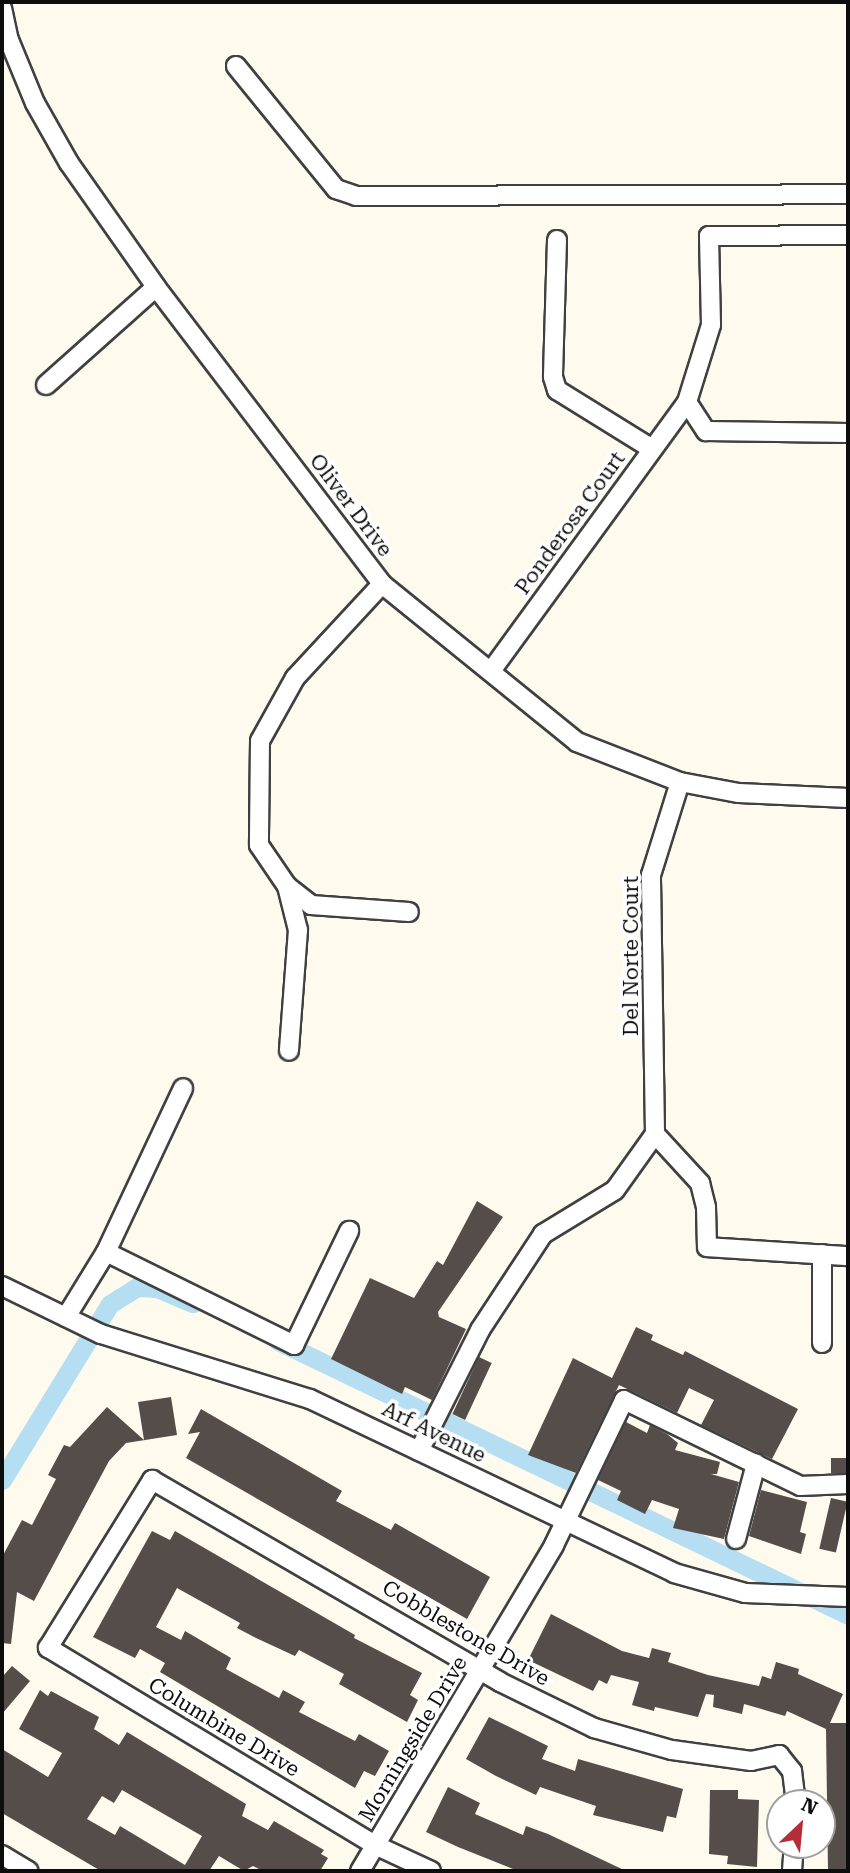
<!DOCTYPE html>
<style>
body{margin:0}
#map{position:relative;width:850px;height:1873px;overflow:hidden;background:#fefaed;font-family:"Roboto Serif",serif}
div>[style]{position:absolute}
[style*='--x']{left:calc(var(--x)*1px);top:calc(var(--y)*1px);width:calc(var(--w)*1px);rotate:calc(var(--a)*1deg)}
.canal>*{height:19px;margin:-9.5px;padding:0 9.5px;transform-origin:9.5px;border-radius:9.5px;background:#b5def2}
.building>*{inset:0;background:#554d4a;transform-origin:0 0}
.roads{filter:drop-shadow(2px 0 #404040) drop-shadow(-2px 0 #404040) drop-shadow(0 2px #404040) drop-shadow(0 -2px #404040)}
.street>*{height:18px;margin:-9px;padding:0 9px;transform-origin:9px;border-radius:9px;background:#fff}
span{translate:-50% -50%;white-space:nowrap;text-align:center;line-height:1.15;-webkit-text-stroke:7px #fff;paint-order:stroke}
.street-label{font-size:21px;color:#0d0d0d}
.frame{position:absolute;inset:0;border:4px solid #0d0d0d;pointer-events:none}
.north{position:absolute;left:766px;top:1789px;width:70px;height:70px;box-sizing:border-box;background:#fff;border:2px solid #9e9e9e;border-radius:50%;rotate:26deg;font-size:19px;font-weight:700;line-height:28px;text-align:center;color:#0d0d0d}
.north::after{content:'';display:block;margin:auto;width:24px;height:32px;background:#b42d39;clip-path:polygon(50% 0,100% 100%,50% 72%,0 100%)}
</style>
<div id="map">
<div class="canal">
<div style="--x:278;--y:1341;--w:632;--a:25.67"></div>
<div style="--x:2;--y:1480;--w:206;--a:-58.5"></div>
<div style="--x:110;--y:1304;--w:32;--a:-32"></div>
<div style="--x:137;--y:1287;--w:20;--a:3"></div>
<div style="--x:157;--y:1288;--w:39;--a:23"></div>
</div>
<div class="building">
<div style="clip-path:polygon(477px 1201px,503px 1217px,438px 1312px,439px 1317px,466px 1329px,432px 1400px,405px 1387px,402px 1394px,331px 1359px,370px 1278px,414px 1298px,437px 1261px,443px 1265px)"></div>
<div style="clip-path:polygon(636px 1327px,653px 1335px,651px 1340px,683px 1355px,685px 1351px,798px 1409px,772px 1459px,701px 1425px,714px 1400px,689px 1388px,677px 1413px,619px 1385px,576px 1473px,528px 1455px,573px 1358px,612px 1378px)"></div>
<div style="left:479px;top:1357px;width:14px;height:63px;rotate:25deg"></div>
<div style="clip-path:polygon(171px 1397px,177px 1435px,126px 1443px,109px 1461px,34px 1601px,17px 1592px,11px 1644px,2px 1643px,2px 1557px,22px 1520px,32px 1525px,56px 1479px,48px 1475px,64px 1445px,70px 1447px,107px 1407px,144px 1440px,138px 1402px)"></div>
<div style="clip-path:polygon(201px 1409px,342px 1491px,336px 1501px,391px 1530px,395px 1523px,490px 1577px,467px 1619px,186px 1458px,200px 1432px,188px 1434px)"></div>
<div style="clip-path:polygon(626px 1422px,647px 1433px,650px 1425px,667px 1434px,678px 1443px,675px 1450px,720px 1462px,717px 1474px,711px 1474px,739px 1482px,724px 1539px,673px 1528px,679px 1509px,652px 1500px,645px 1514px,617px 1500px,621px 1491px,598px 1480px)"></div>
<div style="left:831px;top:1458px;width:17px;height:15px"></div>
<div style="clip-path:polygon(761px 1490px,807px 1502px,800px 1532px,806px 1534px,801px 1554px,749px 1536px)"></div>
<div style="left:831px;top:1498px;width:17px;height:52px;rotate:13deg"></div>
<div style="clip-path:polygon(152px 1531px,170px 1540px,175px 1531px,355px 1635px,354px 1638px,422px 1673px,410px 1695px,418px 1700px,407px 1722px,339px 1684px,344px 1674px,299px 1650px,295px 1656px,256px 1638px,237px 1628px,240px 1623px,177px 1588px,156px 1627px,181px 1640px,185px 1631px,231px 1658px,226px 1669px,279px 1698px,283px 1690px,305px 1702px,299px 1712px,355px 1741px,359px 1734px,389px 1751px,375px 1776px,364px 1771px,355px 1788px,160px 1672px,165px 1663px,140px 1649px,135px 1658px,93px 1637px)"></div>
<div style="clip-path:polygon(551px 1614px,622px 1651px,649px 1658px,652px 1648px,671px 1653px,668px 1662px,708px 1675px,759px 1686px,762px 1676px,771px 1679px,776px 1662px,799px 1669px,798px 1674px,843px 1694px,830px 1723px,848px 1723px,848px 1871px,828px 1871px,826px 1729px,787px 1711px,785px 1716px,744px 1704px,742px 1714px,713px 1707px,714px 1695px,706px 1694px,698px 1717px,655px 1707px,654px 1711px,632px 1705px,639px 1682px,611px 1675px,607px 1684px,599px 1680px,593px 1691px,528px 1660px)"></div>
<div style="clip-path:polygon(12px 1666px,30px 1681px,2px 1714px,2px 1677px)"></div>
<div style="clip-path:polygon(evenodd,40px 1690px,48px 1696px,51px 1691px,99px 1717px,94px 1729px,119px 1745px,127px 1732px,246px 1804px,242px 1816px,268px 1830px,274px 1821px,324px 1850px,321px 1854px,328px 1858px,320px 1871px,263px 1871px,253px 1866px,244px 1871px,219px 1856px,209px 1871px,101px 1871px,2px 1813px,2px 1749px,48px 1777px,62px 1753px,19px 1729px,40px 1690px,122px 1790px,202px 1836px,185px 1865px,120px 1826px,115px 1835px,87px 1819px,102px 1796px,114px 1803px,122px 1790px)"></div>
<div style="clip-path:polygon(489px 1717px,548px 1746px,542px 1759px,575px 1771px,578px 1759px,683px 1789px,676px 1818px,667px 1816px,663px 1832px,593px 1815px,596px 1806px,540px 1787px,536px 1795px,496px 1776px,466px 1759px)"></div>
<div style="clip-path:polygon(448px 1787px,480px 1803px,475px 1814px,523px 1835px,526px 1826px,548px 1834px,626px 1871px,518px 1871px,458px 1847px,426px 1832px)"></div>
<div style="clip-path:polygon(710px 1790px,738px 1790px,738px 1799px,759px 1800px,757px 1867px,727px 1864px,728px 1856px,709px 1854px)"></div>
</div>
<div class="roads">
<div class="street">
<div style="--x:2;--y:8;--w:33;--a:78"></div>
<div style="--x:9;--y:40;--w:68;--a:67.6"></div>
<div style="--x:35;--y:103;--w:69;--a:60.5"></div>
<div style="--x:69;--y:163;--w:151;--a:54.9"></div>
<div style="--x:156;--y:287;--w:373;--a:52.7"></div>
<div style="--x:382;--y:584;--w:251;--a:39"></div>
<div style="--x:577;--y:742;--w:110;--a:21.2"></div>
<div style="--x:680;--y:782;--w:60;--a:10.6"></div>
<div style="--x:739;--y:793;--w:109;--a:2.6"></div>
<div style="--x:236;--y:66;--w:159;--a:50.9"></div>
<div style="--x:336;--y:189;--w:21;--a:19"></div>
<div style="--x:356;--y:196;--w:492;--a:-0.2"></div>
<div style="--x:557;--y:240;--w:137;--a:91.7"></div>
<div style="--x:553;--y:377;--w:14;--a:73"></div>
<div style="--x:557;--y:390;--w:112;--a:31.8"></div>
<div style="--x:46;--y:385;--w:147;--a:-41.7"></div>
<div style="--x:687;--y:402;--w:35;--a:57"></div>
<div style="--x:706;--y:431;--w:142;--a:0.8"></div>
<div style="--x:382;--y:584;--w:128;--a:132.8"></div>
<div style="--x:295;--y:678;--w:72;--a:119.1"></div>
<div style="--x:260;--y:741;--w:104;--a:90.6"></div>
<div style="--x:259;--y:845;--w:50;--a:55.7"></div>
<div style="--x:287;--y:886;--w:31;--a:38"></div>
<div style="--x:311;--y:905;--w:98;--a:4.1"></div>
<div style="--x:491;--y:671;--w:333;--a:-53.9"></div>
<div style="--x:687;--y:402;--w:81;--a:-72.7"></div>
<div style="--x:711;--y:325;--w:89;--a:-91.3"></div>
<div style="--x:709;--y:236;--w:139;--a:-0.4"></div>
<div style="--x:287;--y:886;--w:45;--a:76"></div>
<div style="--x:298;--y:930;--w:121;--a:94.3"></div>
<div style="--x:655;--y:1134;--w:259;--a:-90.9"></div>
<div style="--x:651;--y:875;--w:97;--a:-72.7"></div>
<div style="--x:655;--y:1134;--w:67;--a:47.4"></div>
<div style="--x:700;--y:1183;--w:25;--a:76"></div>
<div style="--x:706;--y:1207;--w:40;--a:88.6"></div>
<div style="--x:707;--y:1247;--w:141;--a:3.7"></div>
<div style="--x:106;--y:1252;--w:210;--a:26.3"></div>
<div style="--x:294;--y:1345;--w:127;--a:-64.2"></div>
<div style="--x:2;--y:1286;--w:110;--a:25.9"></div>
<div style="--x:101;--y:1334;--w:219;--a:17.3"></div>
<div style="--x:310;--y:1399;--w:403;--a:25.5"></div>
<div style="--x:674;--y:1573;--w:74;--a:15.7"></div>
<div style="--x:745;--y:1593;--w:103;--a:2.2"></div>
<div style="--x:66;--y:1317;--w:76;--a:-58.4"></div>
<div style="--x:106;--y:1252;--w:181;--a:-64.8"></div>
<div style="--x:822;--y:1343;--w:89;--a:-90"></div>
<div style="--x:419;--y:1451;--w:136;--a:-63.2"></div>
<div style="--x:480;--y:1330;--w:115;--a:-56.7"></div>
<div style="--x:543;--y:1234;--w:84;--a:-31.4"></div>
<div style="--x:615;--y:1190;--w:69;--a:-54.5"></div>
<div style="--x:736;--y:1539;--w:78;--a:-75.1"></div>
<div style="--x:2;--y:1855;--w:31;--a:31"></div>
<div style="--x:360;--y:1871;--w:379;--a:-59.2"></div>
<div style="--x:554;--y:1545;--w:161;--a:-64.2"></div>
<div style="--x:624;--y:1400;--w:196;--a:26"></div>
<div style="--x:800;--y:1486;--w:48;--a:-2.4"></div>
<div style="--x:431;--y:1871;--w:62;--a:-155.1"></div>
<div style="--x:375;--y:1845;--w:382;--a:-148.9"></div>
<div style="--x:48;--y:1648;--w:198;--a:-58.2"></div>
<div style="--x:152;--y:1480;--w:402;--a:30.1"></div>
<div style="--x:500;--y:1682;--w:105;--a:26.1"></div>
<div style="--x:594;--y:1728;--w:81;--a:15.8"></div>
<div style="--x:672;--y:1750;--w:80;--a:7.9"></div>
<div style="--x:751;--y:1761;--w:29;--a:-12"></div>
<div style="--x:779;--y:1755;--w:21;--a:51"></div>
<div style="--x:792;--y:1771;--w:32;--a:83"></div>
<div style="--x:792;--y:1871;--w:26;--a:-86"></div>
</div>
</div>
<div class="street-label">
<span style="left:351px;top:505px;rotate:53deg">Oliver Drive</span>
<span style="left:570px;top:523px;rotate:-54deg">Ponderosa Court</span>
<span style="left:631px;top:956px;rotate:-90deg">Del Norte Court</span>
<span style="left:434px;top:1432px;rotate:26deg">Arf Avenue</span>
<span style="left:466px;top:1633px;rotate:30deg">Cobblestone Drive</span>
<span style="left:224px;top:1727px;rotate:31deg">Columbine Drive</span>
<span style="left:413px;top:1739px;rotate:-59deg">Morningside Drive</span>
</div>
<div class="frame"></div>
<div class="north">N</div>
</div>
